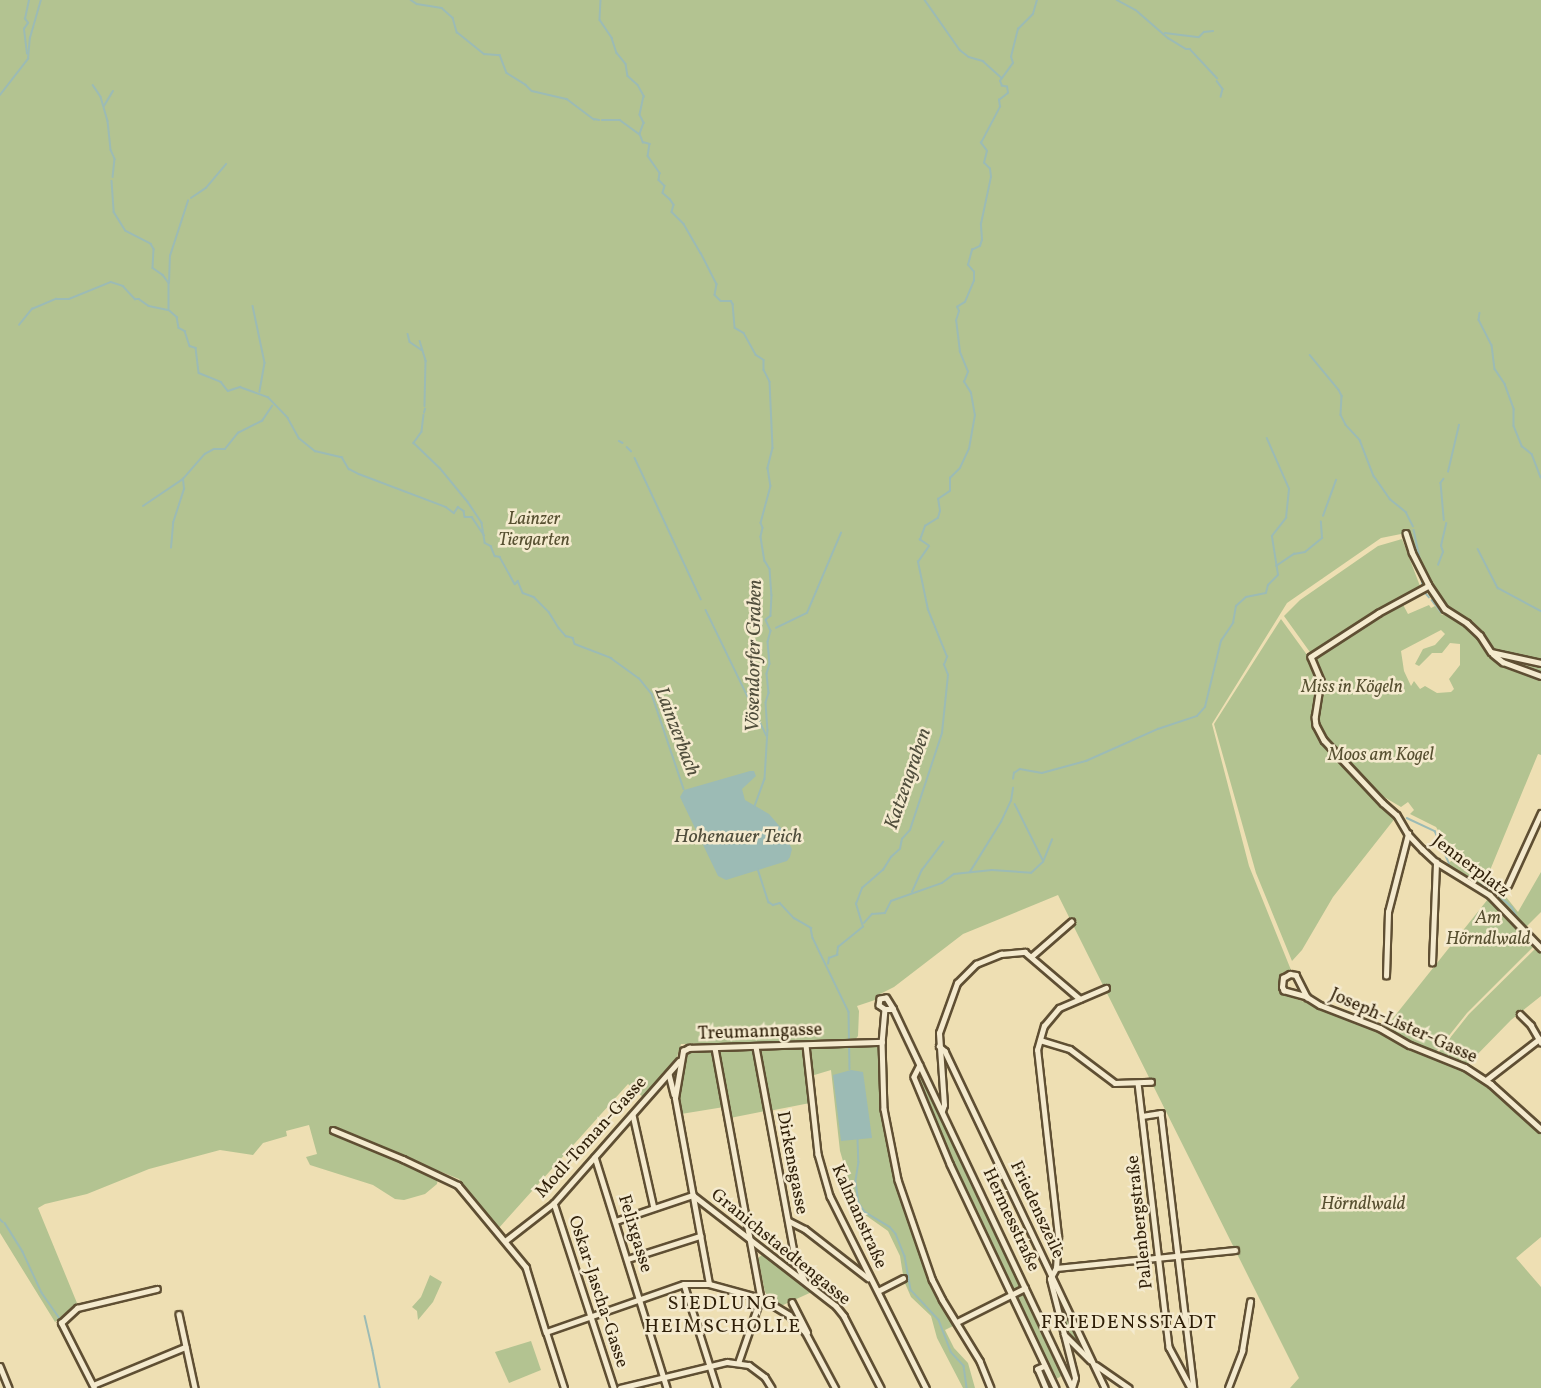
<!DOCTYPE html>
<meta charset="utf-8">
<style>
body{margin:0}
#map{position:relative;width:1541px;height:1388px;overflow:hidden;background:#eedfb3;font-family:Vollkorn,serif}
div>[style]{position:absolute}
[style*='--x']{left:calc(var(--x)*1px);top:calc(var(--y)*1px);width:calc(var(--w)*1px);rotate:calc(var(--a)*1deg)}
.green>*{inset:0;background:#b3c391}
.water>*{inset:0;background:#9cbbb5}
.stream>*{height:1.5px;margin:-0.75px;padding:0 0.75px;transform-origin:0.75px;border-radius:0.75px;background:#9cbbb5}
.roads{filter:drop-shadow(2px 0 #5f4f33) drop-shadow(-2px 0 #5f4f33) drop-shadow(0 2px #5f4f33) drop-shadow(0 -2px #5f4f33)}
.minor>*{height:4.5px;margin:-2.25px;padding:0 2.25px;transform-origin:2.25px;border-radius:2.25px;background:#f4eace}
.tertiary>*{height:5px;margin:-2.5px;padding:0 2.5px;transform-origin:2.5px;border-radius:2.5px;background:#f4eace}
span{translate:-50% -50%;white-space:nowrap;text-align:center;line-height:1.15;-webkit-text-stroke:5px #f4eace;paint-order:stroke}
.park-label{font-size:18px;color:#575031;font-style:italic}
.street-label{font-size:18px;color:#2f1f08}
.water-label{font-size:20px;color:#504e3c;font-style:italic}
.neighbourhood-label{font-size:20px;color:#2f1f08;letter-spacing:1.5px}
</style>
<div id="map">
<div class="green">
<div style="clip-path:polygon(evenodd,0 0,1541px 0,1541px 755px,1538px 754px,1486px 880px,1503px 893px,1518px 912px,1541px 872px,1541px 912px,1521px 932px,1534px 946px,1467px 1013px,1436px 1052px,1409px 1042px,1386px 1027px,1492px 894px,1447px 865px,1458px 854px,1447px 845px,1436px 827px,1410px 814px,1414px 810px,1408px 802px,1401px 807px,1384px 797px,1326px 738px,1317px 721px,1323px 681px,1320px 672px,1312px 655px,1284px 616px,1300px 600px,1378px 546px,1402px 539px,1420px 586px,1401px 601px,1408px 614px,1429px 605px,1431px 608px,1435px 606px,1442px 615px,1448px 614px,1456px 620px,1440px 602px,1406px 533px,1381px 538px,1287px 603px,1212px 724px,1249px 866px,1291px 970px,1280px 979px,1280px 990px,1285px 995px,1373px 1026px,1466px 1069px,1501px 1095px,1541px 1131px,1541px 1237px,1516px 1258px,1541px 1287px,1541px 1388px,1290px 1388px,1299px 1378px,1058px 895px,963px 934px,894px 987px,876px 996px,875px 1000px,857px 1006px,859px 1011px,858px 1036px,854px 1041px,681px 1044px,677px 1057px,644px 1098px,628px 1084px,498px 1229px,459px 1179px,439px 1171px,437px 1184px,425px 1194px,404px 1200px,395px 1199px,373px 1185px,310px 1165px,306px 1157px,317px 1154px,309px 1125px,286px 1131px,287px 1136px,263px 1143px,253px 1155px,220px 1150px,149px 1169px,87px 1194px,45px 1204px,38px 1208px,77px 1303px,55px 1322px,0 1233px,0 0,1441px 630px,1445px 634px,1435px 645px,1423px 649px,1415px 664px,1419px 666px,1432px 653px,1442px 653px,1450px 643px,1460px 644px,1460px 665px,1449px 679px,1454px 689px,1451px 692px,1437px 693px,1425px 686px,1420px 689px,1414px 681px,1411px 686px,1404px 671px,1401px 651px,1441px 630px)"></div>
<div style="clip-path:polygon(1281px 619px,1310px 659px,1319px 682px,1312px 718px,1314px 727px,1323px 742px,1396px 817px,1333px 897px,1302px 950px,1292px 961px,1256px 873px,1214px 724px)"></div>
<div style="clip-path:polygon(1536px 948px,1541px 950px,1541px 996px,1511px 1020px,1467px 1065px,1438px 1053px,1469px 1014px)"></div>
<div style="clip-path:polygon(854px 1045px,879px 1045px,881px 1048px,884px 1121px,902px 1202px,932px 1281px,957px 1324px,945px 1330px,954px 1348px,968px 1363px,975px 1388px,963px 1388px,937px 1338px,931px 1316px,911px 1297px,904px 1281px,900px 1256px,888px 1231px,861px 1212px,853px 1195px,840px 1151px,831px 1070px,811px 1076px,808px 1050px,811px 1047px)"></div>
<div style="clip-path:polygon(799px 1048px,805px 1053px,810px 1103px,769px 1111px,759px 1051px)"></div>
<div style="clip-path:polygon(738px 1049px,739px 1052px,741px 1049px,754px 1050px,765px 1111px,730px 1118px,718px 1050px)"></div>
<div style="clip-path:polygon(690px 1050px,713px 1051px,724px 1107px,681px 1114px,678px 1099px,684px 1055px)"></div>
<div style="clip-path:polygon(919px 1072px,1021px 1286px,1015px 1292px,951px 1161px,917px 1082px,916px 1074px)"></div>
<div style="clip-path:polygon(763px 1254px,791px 1276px,814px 1291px,781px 1306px,770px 1299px,765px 1292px,758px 1258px)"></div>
<div style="clip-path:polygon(430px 1275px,442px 1282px,433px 1302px,418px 1320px,417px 1311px,412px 1307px,421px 1297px)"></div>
<div style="clip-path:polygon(1022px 1292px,1062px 1374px,1060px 1377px,1056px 1379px,1052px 1375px,1015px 1296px)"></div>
<div style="clip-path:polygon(1055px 1293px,1057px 1293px,1082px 1347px,1063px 1325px)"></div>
<div style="clip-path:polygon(531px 1341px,541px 1370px,509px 1383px,495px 1352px)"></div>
</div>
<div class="water">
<div style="clip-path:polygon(750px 771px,754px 771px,756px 776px,742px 789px,745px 800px,769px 814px,782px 829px,792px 849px,790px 857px,787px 861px,726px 880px,718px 876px,680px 797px,684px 790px)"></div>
<div style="clip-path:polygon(851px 1070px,863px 1072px,872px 1138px,841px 1141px,833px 1075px)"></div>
</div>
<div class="stream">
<div style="--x:411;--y:0;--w:7;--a:34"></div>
<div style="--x:417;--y:4;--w:25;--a:9"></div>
<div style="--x:442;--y:8;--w:15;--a:42"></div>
<div style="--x:453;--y:18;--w:15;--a:74"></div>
<div style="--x:457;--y:32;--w:35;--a:39"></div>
<div style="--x:484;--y:54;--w:16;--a:4"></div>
<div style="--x:500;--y:55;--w:19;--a:69"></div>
<div style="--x:507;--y:73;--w:22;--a:32"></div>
<div style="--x:526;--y:85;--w:8;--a:45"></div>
<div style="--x:532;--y:91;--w:36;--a:13"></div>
<div style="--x:567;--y:99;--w:34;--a:37"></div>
<div style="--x:594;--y:119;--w:5;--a:11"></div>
<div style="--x:601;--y:0;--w:20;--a:93"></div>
<div style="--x:600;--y:20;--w:22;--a:56"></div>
<div style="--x:612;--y:38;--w:16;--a:72"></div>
<div style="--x:617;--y:53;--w:14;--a:51"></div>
<div style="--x:626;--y:64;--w:12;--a:81"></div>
<div style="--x:628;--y:76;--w:13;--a:42"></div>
<div style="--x:638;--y:85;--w:13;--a:61"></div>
<div style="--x:644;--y:96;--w:19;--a:102"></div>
<div style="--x:640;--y:115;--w:9;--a:63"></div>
<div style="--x:644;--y:123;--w:12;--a:110"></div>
<div style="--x:640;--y:134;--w:9;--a:69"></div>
<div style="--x:643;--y:142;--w:7;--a:16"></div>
<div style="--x:650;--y:144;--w:12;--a:99"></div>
<div style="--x:648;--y:156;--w:21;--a:55"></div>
<div style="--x:660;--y:173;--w:7;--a:98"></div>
<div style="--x:659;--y:180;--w:8;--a:45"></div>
<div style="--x:665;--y:186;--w:7;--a:106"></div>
<div style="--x:663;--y:193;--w:9;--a:41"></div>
<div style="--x:670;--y:199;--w:7;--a:56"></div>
<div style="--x:674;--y:205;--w:7;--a:106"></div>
<div style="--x:672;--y:212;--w:17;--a:45"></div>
<div style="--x:684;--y:224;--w:34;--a:60"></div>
<div style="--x:701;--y:253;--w:35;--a:63"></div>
<div style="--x:717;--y:284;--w:11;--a:100"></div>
<div style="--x:715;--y:295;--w:8;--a:45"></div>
<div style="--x:721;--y:301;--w:10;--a:0"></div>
<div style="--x:731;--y:301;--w:4;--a:56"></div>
<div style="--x:733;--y:304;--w:24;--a:85"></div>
<div style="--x:735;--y:328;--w:10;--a:29"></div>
<div style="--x:744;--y:333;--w:25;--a:61"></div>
<div style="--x:756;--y:355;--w:9;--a:32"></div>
<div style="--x:764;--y:360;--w:10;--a:90"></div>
<div style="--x:764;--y:370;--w:13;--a:63"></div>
<div style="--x:770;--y:382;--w:66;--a:87.4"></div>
<div style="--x:773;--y:448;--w:21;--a:104"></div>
<div style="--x:768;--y:468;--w:18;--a:81"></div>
<div style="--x:771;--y:486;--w:38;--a:105"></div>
<div style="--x:761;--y:523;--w:5;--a:68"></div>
<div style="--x:763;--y:528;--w:9;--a:103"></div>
<div style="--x:761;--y:537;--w:24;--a:81"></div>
<div style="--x:765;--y:561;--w:9;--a:58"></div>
<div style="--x:770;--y:569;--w:26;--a:86"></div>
<div style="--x:772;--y:595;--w:21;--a:93"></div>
<div style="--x:771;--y:616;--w:6;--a:141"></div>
<div style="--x:766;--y:620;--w:12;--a:66"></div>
<div style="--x:771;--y:631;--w:11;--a:105"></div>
<div style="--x:768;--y:642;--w:22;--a:85"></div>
<div style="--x:770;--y:664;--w:10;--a:107"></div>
<div style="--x:767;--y:674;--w:19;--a:84"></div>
<div style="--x:769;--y:693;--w:10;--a:107"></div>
<div style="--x:766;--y:703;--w:27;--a:86"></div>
<div style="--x:768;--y:730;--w:49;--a:93.5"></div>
<div style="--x:765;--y:779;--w:29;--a:110"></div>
<div style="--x:925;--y:0;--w:61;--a:55"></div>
<div style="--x:960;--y:50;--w:11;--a:38"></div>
<div style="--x:969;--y:57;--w:15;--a:16"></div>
<div style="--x:983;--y:61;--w:25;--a:42"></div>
<div style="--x:1117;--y:0;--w:21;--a:28"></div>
<div style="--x:1136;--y:10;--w:43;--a:41.2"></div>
<div style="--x:1168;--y:38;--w:21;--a:31"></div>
<div style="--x:1186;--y:49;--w:4;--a:0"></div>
<div style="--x:1190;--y:49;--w:40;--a:47"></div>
<div style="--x:1165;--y:33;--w:34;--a:7"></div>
<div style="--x:1199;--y:37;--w:7;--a:-45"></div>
<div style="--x:1204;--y:32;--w:9;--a:-6"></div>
<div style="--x:27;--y:54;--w:25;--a:-97"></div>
<div style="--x:24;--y:29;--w:7;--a:-56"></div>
<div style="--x:28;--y:23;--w:5;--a:-127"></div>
<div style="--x:25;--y:19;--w:19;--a:-78"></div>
<div style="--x:1217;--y:81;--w:10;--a:53"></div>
<div style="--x:1223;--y:89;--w:8;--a:104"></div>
<div style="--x:93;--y:85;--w:14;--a:56"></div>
<div style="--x:101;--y:97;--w:25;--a:74"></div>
<div style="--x:108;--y:121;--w:29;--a:84"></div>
<div style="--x:111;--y:150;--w:10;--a:66"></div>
<div style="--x:115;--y:159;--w:18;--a:96"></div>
<div style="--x:0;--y:95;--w:46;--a:-52.1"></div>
<div style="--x:28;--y:59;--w:21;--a:-85"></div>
<div style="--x:30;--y:38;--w:40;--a:-74"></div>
<div style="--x:104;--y:106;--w:17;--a:-59"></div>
<div style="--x:602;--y:120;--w:18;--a:0"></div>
<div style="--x:620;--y:120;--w:24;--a:36"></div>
<div style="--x:112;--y:181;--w:31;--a:86"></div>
<div style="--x:114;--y:212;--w:22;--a:58"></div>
<div style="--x:126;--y:231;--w:28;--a:27"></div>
<div style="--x:151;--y:244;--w:6;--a:59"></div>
<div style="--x:154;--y:249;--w:19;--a:93"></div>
<div style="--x:153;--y:268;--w:12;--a:35"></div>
<div style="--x:163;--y:275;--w:10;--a:53"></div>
<div style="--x:169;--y:283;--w:26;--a:90"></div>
<div style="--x:191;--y:198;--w:18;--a:-34"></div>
<div style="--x:206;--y:188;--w:31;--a:-50"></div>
<div style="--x:169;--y:283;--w:27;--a:-88"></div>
<div style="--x:170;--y:256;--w:58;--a:-71.9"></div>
<div style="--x:253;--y:306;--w:58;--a:78.1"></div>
<div style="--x:265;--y:363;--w:29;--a:100"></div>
<div style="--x:169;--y:310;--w:11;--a:41"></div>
<div style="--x:177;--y:317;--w:11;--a:80"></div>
<div style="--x:179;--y:328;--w:7;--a:27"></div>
<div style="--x:185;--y:331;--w:16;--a:72"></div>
<div style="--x:190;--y:346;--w:6;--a:18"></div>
<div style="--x:196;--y:348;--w:25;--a:83"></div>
<div style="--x:199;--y:373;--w:24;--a:22"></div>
<div style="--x:221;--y:382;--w:11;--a:52"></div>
<div style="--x:228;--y:391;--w:13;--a:-18"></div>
<div style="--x:240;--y:387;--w:30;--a:20"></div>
<div style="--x:268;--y:397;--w:29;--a:46"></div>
<div style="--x:288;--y:418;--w:23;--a:61"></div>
<div style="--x:299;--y:438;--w:21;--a:39"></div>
<div style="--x:315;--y:451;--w:28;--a:13"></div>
<div style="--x:342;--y:457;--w:14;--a:60"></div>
<div style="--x:349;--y:469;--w:11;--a:27"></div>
<div style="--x:359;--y:474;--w:93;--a:20.8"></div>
<div style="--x:446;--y:507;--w:10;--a:37"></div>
<div style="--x:454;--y:513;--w:7;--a:-56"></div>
<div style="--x:458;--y:507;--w:7;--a:34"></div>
<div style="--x:464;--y:511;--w:6;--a:81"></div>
<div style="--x:465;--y:517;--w:7;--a:0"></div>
<div style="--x:472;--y:517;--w:22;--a:56"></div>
<div style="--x:1480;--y:313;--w:7;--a:98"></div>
<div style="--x:1479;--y:320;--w:28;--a:63"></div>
<div style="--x:1492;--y:345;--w:24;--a:83"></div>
<div style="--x:1495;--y:369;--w:18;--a:56"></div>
<div style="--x:1505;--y:384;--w:27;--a:70"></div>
<div style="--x:1514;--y:409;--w:17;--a:90"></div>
<div style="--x:1514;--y:426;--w:22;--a:68"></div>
<div style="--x:1522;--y:446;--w:13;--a:39"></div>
<div style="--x:1532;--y:454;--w:25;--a:69"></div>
<div style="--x:19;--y:325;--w:21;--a:-51"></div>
<div style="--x:32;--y:309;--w:26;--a:-23"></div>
<div style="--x:56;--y:299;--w:13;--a:0"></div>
<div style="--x:69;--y:299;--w:45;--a:-22"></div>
<div style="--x:111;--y:282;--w:13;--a:18"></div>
<div style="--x:123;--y:286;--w:18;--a:47"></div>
<div style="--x:135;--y:299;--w:4;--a:0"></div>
<div style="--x:139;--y:299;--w:12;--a:35"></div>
<div style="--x:149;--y:306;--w:19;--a:12"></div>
<div style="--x:408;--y:334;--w:8;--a:76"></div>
<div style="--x:410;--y:342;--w:14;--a:34"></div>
<div style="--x:420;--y:341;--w:21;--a:73"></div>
<div style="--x:426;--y:361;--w:45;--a:91.3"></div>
<div style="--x:1310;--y:355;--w:45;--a:50.4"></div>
<div style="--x:1339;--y:390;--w:7;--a:63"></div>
<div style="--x:1342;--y:396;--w:19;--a:93"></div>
<div style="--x:1341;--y:415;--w:11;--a:63"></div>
<div style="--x:1346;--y:425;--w:21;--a:47"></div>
<div style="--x:1360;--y:440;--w:39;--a:69"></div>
<div style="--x:1374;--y:476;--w:28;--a:55"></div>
<div style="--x:1390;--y:499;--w:21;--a:39"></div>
<div style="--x:1406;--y:512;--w:16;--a:63"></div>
<div style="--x:424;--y:413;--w:4;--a:-76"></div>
<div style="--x:424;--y:415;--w:17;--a:97"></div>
<div style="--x:422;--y:432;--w:14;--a:126"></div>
<div style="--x:414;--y:443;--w:36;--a:44"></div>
<div style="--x:440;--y:468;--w:44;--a:50.5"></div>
<div style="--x:468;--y:502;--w:25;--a:56"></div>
<div style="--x:482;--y:523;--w:20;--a:81"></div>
<div style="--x:485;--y:543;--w:7;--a:27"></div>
<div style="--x:491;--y:546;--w:11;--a:68"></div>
<div style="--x:495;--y:556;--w:5;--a:11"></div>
<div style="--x:500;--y:557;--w:31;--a:61"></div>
<div style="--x:515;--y:584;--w:4;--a:-45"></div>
<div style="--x:518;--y:581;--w:13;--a:67"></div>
<div style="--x:523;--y:593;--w:12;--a:20"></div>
<div style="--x:534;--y:597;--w:21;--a:45"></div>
<div style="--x:549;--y:612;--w:19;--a:58"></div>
<div style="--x:559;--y:628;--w:11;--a:49"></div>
<div style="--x:566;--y:636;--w:7;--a:16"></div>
<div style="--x:573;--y:638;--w:6;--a:72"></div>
<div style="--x:575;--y:644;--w:39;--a:21"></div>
<div style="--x:611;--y:658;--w:34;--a:36"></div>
<div style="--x:639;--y:678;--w:21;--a:51"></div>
<div style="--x:652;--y:694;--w:100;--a:71.4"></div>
<div style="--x:619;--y:441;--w:4;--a:27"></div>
<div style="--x:627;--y:447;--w:6;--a:45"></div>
<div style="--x:635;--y:458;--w:156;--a:64.9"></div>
<div style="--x:1448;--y:472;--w:48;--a:-76.8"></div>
<div style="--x:1444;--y:479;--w:5;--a:127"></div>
<div style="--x:1441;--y:483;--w:37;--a:85"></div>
<div style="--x:143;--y:506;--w:48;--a:-34"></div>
<div style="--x:183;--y:479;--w:33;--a:-49"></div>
<div style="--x:205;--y:454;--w:10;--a:-29"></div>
<div style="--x:214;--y:449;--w:11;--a:0"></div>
<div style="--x:225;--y:449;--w:21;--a:-51"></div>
<div style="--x:238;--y:433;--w:27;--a:-27"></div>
<div style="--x:262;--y:421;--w:18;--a:-56"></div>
<div style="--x:1323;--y:516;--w:38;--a:-70"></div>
<div style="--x:1414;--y:530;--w:38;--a:78"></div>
<div style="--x:171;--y:548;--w:25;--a:-85"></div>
<div style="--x:173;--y:523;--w:36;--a:-72"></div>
<div style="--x:184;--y:489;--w:10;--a:-96"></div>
<div style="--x:1478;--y:549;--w:44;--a:62.9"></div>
<div style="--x:1498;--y:588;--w:49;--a:28.1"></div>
<div style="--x:1438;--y:565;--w:14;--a:-69"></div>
<div style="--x:1443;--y:552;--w:6;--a:-108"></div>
<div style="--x:1441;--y:546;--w:23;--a:-77"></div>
<div style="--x:1276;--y:566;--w:22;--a:-34"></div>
<div style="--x:1294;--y:554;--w:11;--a:-10"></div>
<div style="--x:1305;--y:552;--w:22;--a:-39"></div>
<div style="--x:1322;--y:538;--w:16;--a:-94"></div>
<div style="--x:1421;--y:572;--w:15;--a:82"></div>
<div style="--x:1424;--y:591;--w:8;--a:50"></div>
<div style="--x:1432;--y:600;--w:5;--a:53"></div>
<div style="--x:1436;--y:605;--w:9;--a:54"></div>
<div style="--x:706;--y:610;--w:140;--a:64.2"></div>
<div style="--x:776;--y:628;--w:34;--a:-26"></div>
<div style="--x:807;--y:613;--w:87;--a:-67"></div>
<div style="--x:1013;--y:779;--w:6;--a:-81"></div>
<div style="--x:1014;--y:773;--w:7;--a:-34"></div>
<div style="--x:1020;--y:769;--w:22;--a:10"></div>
<div style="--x:1042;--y:773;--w:46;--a:-15.3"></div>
<div style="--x:1086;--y:761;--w:79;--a:-24"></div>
<div style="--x:1158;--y:729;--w:41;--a:-18.4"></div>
<div style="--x:1197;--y:716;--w:12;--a:-48"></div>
<div style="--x:1205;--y:707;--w:68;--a:-76.4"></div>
<div style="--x:1221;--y:641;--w:22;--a:-56"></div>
<div style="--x:1233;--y:623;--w:17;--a:-80"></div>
<div style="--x:1236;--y:606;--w:13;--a:-42"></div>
<div style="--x:1246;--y:597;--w:20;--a:-11"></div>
<div style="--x:1266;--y:593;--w:8;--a:-76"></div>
<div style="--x:1268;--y:585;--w:14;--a:-45"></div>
<div style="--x:1278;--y:575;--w:39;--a:-99"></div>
<div style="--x:1272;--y:536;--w:23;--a:-52"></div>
<div style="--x:1286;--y:518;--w:29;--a:-84"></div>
<div style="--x:1289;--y:489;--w:55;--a:-113.7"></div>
<div style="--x:1365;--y:780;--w:26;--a:47"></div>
<div style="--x:1384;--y:800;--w:15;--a:37"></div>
<div style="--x:1015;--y:804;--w:63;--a:63.4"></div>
<div style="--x:1407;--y:818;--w:31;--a:25"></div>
<div style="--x:1435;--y:831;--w:35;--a:66"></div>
<div style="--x:758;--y:869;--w:35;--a:72"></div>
<div style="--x:769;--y:902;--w:5;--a:37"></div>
<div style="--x:773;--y:905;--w:7;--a:-16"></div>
<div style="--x:780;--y:903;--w:21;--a:47"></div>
<div style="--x:794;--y:918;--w:20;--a:30"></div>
<div style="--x:811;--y:928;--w:10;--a:79"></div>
<div style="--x:813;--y:938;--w:82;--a:64.1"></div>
<div style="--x:849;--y:1012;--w:57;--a:89"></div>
<div style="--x:970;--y:872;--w:59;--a:-58.2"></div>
<div style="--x:1001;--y:822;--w:23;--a:-65"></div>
<div style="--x:1011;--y:801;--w:13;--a:-81"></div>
<div style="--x:1472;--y:880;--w:25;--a:27"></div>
<div style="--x:1494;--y:891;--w:24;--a:42"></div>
<div style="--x:1512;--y:907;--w:15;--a:62"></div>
<div style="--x:912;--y:892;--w:24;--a:-66"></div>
<div style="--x:922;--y:870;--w:35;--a:-53"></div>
<div style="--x:864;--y:923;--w:12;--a:-48"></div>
<div style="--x:872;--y:914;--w:13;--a:-4"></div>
<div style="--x:885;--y:913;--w:13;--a:-63"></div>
<div style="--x:891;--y:901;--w:54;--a:-19.4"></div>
<div style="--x:942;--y:883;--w:15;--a:-37"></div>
<div style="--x:954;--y:874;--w:38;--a:-6"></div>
<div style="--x:992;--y:870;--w:39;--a:4"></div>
<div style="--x:1031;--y:873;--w:16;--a:-43"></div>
<div style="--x:1043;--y:862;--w:24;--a:-68"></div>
<div style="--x:828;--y:964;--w:6;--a:-81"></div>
<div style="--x:829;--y:958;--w:9;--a:-21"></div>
<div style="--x:837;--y:955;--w:8;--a:-83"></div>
<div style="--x:838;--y:947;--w:32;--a:-39"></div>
<div style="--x:863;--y:927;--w:24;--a:-107"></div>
<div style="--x:856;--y:904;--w:17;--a:-69"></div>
<div style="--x:862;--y:888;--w:28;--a:-41"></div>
<div style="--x:883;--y:870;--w:15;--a:-58"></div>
<div style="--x:891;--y:857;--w:12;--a:-42"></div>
<div style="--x:900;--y:849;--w:10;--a:-79"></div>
<div style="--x:902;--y:839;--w:12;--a:-48"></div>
<div style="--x:910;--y:830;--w:102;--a:-71.7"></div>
<div style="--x:942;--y:733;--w:58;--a:-84.1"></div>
<div style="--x:948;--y:675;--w:11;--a:-112"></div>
<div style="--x:944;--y:665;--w:9;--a:-69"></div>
<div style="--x:947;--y:657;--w:51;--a:-112"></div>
<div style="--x:928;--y:610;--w:49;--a:-101.8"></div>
<div style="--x:918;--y:562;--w:19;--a:-55"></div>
<div style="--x:929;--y:546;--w:11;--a:-146"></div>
<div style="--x:920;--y:540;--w:15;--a:-70"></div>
<div style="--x:925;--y:526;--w:15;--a:-32"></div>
<div style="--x:938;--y:518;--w:7;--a:-74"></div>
<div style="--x:940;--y:511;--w:12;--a:-99"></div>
<div style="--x:938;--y:499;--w:14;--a:-34"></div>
<div style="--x:950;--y:491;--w:13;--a:-90"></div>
<div style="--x:950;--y:478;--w:14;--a:-45"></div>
<div style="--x:960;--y:468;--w:21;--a:-65"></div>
<div style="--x:969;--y:449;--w:34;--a:-80"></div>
<div style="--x:975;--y:416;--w:23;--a:-100"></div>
<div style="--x:971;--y:393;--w:13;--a:-122"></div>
<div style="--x:964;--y:382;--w:11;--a:-68"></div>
<div style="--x:968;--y:372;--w:22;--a:-112"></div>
<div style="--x:960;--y:352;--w:31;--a:-97"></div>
<div style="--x:956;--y:321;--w:10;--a:-73"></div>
<div style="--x:959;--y:311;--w:4;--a:-117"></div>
<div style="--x:957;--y:307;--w:9;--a:-32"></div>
<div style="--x:965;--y:302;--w:23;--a:-67"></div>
<div style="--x:974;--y:281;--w:9;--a:-90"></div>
<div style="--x:974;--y:272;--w:9;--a:-131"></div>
<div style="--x:968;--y:265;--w:16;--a:-75"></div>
<div style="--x:972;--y:250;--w:9;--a:-27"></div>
<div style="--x:980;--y:246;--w:6;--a:-72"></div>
<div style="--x:982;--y:240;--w:16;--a:-94"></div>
<div style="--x:981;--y:224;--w:48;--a:-78"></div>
<div style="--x:991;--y:177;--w:8;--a:-97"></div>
<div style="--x:990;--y:169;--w:8;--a:-135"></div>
<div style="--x:984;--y:163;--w:12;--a:-76"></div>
<div style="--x:987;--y:151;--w:10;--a:-127"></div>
<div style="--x:981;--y:143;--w:41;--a:-62.2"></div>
<div style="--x:1000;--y:107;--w:7;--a:-98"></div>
<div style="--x:999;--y:100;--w:11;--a:-38"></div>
<div style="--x:1008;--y:93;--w:6;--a:-99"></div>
<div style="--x:1007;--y:87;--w:5;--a:-169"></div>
<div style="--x:1002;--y:86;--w:5;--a:-112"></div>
<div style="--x:1000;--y:81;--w:22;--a:-54"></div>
<div style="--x:1013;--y:63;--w:6;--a:-108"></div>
<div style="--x:1011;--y:57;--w:29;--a:-76"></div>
<div style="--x:1018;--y:29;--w:21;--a:-45"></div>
<div style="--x:1033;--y:14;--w:15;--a:-74"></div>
<div style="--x:858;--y:1139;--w:23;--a:88"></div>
<div style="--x:859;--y:1162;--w:20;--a:99"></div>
<div style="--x:856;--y:1182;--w:21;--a:82"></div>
<div style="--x:859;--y:1203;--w:11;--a:56"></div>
<div style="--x:865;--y:1212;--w:29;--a:31"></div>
<div style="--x:890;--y:1227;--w:9;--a:49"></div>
<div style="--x:896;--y:1234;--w:24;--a:68"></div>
<div style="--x:905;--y:1256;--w:35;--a:80"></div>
<div style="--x:911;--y:1290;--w:41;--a:47"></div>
<div style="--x:939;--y:1320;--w:34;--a:69"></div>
<div style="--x:951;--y:1352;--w:19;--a:47"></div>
<div style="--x:964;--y:1366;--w:22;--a:82"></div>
<div style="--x:0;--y:1219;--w:4;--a:45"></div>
<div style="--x:5;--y:1223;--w:34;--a:58"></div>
<div style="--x:23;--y:1252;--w:45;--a:65.1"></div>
<div style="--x:42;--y:1293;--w:32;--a:55"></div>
<div style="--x:365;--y:1316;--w:35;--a:77"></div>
<div style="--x:373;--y:1351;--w:38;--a:79"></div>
</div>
<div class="roads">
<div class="minor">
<div style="--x:1406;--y:533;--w:20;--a:72"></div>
<div style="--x:1412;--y:552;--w:36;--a:63"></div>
<div style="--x:1428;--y:584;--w:30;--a:56"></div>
<div style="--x:1445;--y:609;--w:26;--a:32"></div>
<div style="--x:1467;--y:623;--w:18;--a:43"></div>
<div style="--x:1480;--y:635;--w:20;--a:57"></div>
<div style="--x:1491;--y:652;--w:51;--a:12.4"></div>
<div style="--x:1429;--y:586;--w:57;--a:151.6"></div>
<div style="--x:1379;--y:613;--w:81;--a:147.1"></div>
<div style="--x:1311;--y:657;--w:26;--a:67"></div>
<div style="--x:1321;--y:681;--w:36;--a:99"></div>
<div style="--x:1315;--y:717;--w:8;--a:83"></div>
<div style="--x:1316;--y:725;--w:17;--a:62"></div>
<div style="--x:1324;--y:740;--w:86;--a:46.9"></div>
<div style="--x:1383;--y:803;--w:18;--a:41"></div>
<div style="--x:1397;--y:815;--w:22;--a:60"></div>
<div style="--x:1408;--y:834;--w:21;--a:47"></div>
<div style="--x:1422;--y:849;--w:19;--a:43"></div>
<div style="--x:1436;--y:862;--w:63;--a:31.4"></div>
<div style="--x:1490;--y:895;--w:74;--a:46.1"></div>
<div style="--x:1493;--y:654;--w:13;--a:39"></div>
<div style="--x:1503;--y:662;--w:40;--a:20.2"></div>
<div style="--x:1508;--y:885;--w:79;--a:-65.4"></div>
<div style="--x:1032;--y:956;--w:52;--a:-41.1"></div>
<div style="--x:1432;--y:963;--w:101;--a:-87.7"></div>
<div style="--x:1386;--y:976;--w:64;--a:-88.2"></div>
<div style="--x:1388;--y:912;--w:81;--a:-75.6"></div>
<div style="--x:1307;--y:997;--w:24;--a:-165"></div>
<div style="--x:1284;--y:991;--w:4;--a:-117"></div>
<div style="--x:1282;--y:987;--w:9;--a:-84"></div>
<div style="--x:1283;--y:978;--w:8;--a:-30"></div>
<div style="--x:1290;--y:974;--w:6;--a:9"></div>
<div style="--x:1296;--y:975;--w:25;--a:63"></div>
<div style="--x:1307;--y:997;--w:15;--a:32"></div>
<div style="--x:1320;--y:1005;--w:64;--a:21"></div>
<div style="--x:1380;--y:1028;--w:34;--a:30"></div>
<div style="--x:1410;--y:1045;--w:59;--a:21.8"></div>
<div style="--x:1465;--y:1067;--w:31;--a:33"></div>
<div style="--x:1491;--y:1084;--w:67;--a:42"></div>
<div style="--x:893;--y:1009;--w:13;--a:-122"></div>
<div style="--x:886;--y:998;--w:6;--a:171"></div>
<div style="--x:880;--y:999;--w:6;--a:99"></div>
<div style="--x:879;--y:1005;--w:7;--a:34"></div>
<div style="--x:885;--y:1009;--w:33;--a:95"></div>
<div style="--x:882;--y:1042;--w:67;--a:88.3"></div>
<div style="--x:884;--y:1109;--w:72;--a:78.8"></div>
<div style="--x:898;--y:1180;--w:105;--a:71"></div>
<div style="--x:932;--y:1279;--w:22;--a:63"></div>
<div style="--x:942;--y:1299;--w:73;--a:58.5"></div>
<div style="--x:980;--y:1361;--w:29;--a:68"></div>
<div style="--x:1520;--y:1014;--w:16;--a:45"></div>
<div style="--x:1531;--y:1025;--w:20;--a:60"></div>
<div style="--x:1040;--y:1040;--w:31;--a:17"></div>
<div style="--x:1070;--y:1049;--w:56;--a:37.1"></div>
<div style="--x:1115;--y:1083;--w:36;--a:-2"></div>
<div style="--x:806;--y:1045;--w:110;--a:83.7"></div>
<div style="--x:818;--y:1154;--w:44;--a:74.1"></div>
<div style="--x:830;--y:1196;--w:215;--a:63.4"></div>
<div style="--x:939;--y:1046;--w:8;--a:40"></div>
<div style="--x:945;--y:1051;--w:373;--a:64.6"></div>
<div style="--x:756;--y:1047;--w:219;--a:79.5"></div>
<div style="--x:796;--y:1262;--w:21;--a:65"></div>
<div style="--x:715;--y:1048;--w:254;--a:79.6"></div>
<div style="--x:761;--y:1298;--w:68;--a:109"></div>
<div style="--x:920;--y:1065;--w:13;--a:117"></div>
<div style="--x:914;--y:1077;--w:94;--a:67.5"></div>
<div style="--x:950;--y:1164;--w:248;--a:64.7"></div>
<div style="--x:669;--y:1074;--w:21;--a:76"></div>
<div style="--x:1486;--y:1080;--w:67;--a:-37.7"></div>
<div style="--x:1138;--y:1083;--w:266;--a:83.3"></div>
<div style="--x:1169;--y:1347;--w:47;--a:61.8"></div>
<div style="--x:942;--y:1111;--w:6;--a:-72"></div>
<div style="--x:944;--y:1105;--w:72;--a:-94"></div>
<div style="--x:939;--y:1033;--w:53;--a:-70.2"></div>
<div style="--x:957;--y:983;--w:27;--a:-45"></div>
<div style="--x:976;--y:964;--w:27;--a:-22"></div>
<div style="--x:1001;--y:954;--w:24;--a:-5"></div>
<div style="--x:1025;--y:952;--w:72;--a:40.5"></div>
<div style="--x:633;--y:1115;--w:95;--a:77.3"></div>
<div style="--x:1142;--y:1116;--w:19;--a:-9"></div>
<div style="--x:1161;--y:1113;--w:277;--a:83.2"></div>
<div style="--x:333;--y:1130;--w:76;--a:22.5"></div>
<div style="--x:403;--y:1159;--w:61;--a:25.3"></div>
<div style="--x:458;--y:1185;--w:107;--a:50.3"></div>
<div style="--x:526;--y:1267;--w:68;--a:72.9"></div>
<div style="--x:595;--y:1157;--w:242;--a:72.7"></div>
<div style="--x:554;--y:1203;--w:194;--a:72"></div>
<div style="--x:616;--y:1221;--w:81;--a:-18.7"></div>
<div style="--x:693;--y:1195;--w:181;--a:37.8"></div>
<div style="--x:836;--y:1306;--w:13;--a:51"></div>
<div style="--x:844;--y:1316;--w:81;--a:62.8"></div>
<div style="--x:789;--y:1221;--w:18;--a:27"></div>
<div style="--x:805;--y:1229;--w:80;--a:37.9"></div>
<div style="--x:505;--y:1241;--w:62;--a:-37.8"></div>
<div style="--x:554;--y:1203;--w:189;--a:-48.6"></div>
<div style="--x:628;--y:1259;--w:76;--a:-17.7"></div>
<div style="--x:1056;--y:1268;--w:180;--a:-5.7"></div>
<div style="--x:684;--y:1284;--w:109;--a:72.4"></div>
<div style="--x:709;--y:1284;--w:189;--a:-100.4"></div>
<div style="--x:675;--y:1098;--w:48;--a:-80.3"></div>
<div style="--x:683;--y:1051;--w:7;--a:-27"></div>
<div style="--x:689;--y:1048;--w:193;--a:-1.8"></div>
<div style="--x:878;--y:1291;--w:28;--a:-27"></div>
<div style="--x:792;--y:1302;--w:34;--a:63"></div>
<div style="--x:179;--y:1314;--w:76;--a:77.8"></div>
<div style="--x:957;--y:1322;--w:76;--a:-26.6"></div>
<div style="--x:1064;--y:1334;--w:37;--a:45"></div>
<div style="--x:1096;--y:1365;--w:40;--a:34.9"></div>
<div style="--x:0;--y:1366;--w:24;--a:68"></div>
<div style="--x:1045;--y:1366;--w:8;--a:157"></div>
<div style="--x:1038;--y:1369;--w:21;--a:67"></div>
<div style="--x:93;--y:1385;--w:100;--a:-22.4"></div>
<div style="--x:94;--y:1388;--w:73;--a:-116.9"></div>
<div style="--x:61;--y:1323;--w:22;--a:-43"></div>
<div style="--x:77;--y:1308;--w:82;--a:-13.4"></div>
<div style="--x:620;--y:1388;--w:110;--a:-13.7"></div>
<div style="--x:727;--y:1362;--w:22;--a:8"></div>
<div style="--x:749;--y:1365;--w:20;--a:37"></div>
<div style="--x:765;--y:1377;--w:13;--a:58"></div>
<div style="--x:1072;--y:1388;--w:10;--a:-73"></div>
<div style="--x:1075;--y:1378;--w:102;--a:-104.2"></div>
<div style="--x:1050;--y:1279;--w:13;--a:-61"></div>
<div style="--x:1056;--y:1268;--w:32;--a:-86"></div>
<div style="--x:1058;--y:1236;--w:187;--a:-96.4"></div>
<div style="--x:1037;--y:1050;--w:25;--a:-74"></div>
<div style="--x:1044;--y:1026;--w:23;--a:-50"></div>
<div style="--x:1059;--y:1008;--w:51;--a:-23.1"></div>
<div style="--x:1228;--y:1388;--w:40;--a:-69"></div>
<div style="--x:1242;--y:1351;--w:50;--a:-80.7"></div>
</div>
<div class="tertiary">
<div style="--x:885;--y:1009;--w:8;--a:0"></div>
<div style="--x:893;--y:1009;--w:419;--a:64.7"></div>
<div style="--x:564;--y:1388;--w:59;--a:-107.8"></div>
<div style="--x:546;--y:1332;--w:146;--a:-19.2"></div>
<div style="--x:684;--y:1284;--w:25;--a:0"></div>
<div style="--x:709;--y:1284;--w:54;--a:15.1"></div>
<div style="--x:761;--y:1298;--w:33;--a:31"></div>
<div style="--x:789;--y:1315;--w:23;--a:47"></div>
<div style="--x:805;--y:1332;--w:64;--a:61.8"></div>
</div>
</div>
<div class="park-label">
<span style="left:534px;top:531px">Lainzer<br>Tiergarten</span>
<span style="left:1352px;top:688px">Miss in Kögeln</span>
<span style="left:1381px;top:756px">Moos am Kogel</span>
<span style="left:1488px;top:930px">Am<br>Hörndlwald</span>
<span style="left:1363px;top:1205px">Hörndlwald</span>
</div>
<div class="street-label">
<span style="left:1470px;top:867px;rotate:37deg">Jennerplatz</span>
<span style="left:1403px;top:1027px;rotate:24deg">Joseph-Lister-Gasse</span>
<span style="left:760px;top:1033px;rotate:-2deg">Treumanngasse</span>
<span style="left:592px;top:1138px;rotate:-48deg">Modl-Toman-Gasse</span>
<span style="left:791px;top:1163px;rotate:79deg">Dirkensgasse</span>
<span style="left:1036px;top:1210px;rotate:65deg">Friedenszeile</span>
<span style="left:858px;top:1217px;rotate:66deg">Kalmanstraße</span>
<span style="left:1010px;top:1220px;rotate:65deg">Hermesstraße</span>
<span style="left:1141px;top:1222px;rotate:-96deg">Pallenbergstraße</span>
<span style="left:634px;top:1234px;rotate:73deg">Felixgasse</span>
<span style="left:780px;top:1248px;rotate:39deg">Granichstaedtengasse</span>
<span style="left:597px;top:1292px;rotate:72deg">Oskar-Jascha-Gasse</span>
</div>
<div class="water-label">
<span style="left:755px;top:656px;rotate:-89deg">Vösendorfer Graben</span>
<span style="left:676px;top:732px;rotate:69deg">Lainzerbach</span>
<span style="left:909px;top:779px;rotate:-71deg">Katzengraben</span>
<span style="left:738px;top:837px">Hohenauer Teich</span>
</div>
<div class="neighbourhood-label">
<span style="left:723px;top:1316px">SIEDLUNG<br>HEIMSCHOLLE</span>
<span style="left:1129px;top:1323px">FRIEDENSSTADT</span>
</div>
</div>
